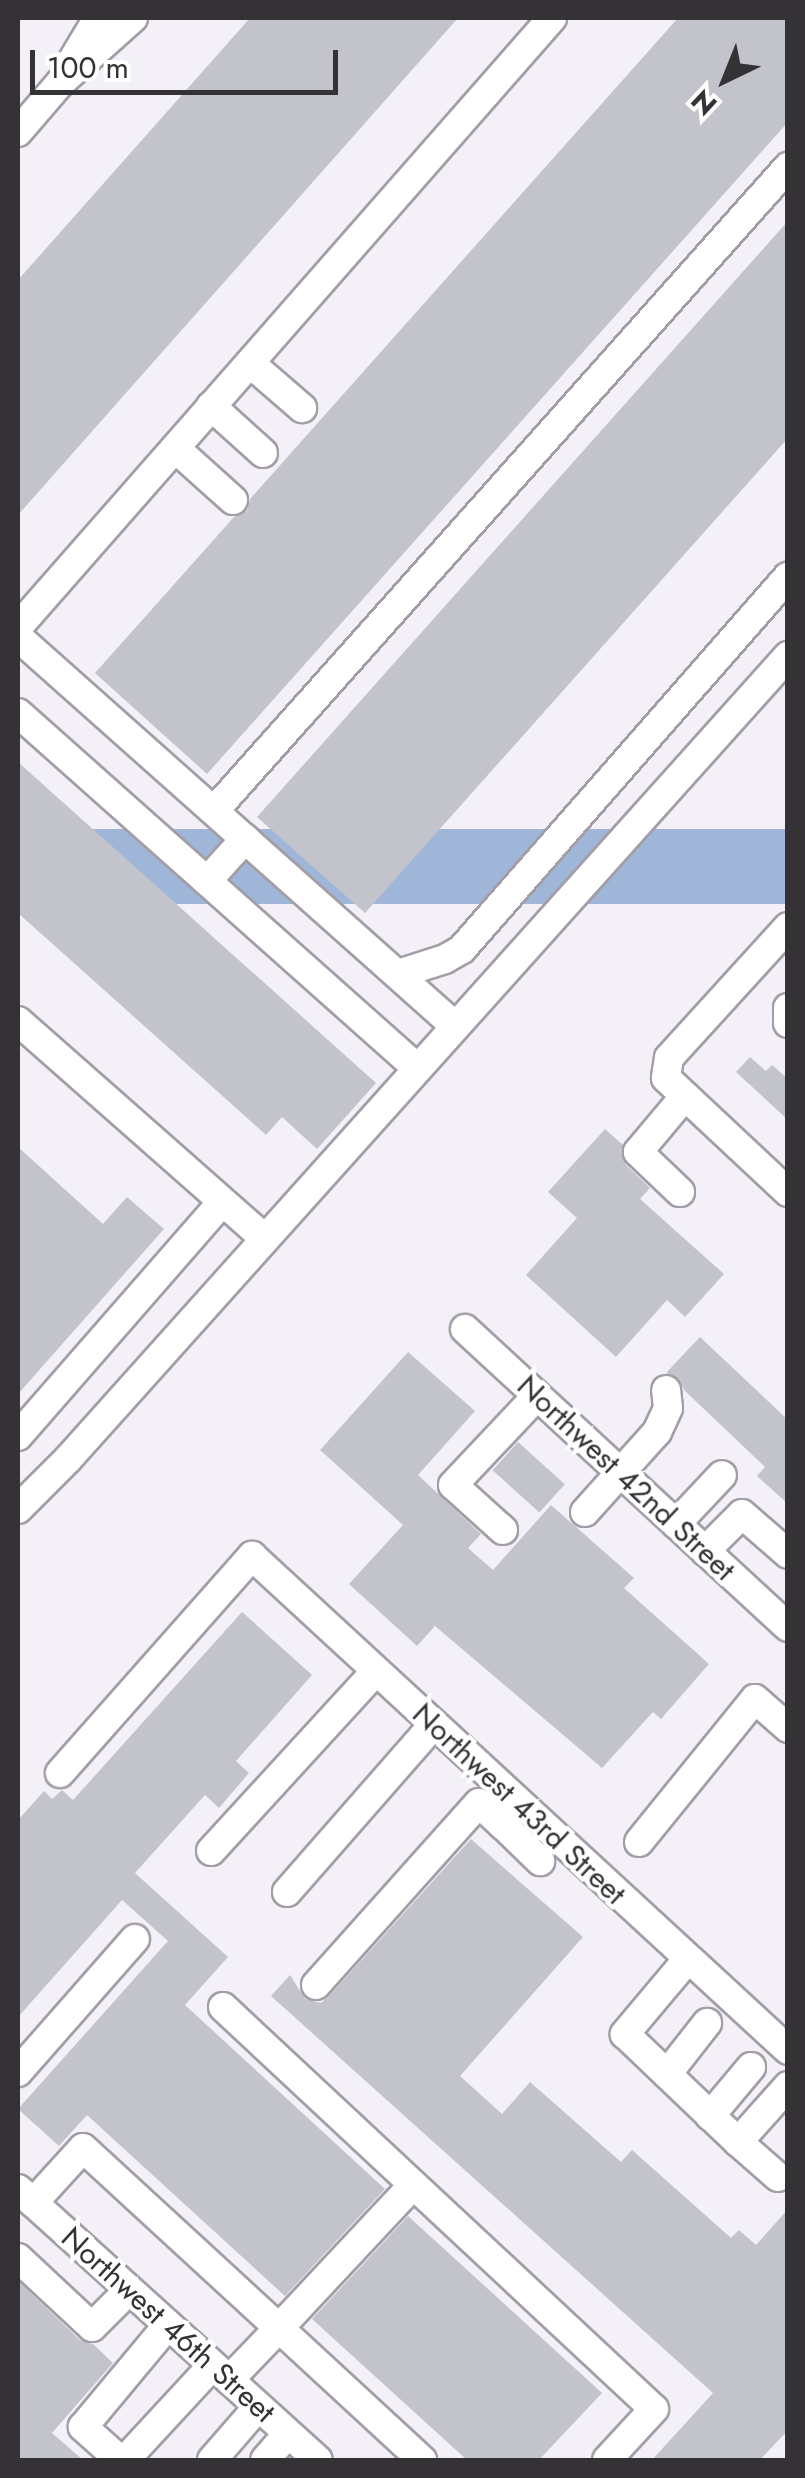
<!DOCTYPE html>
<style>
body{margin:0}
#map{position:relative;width:805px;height:2478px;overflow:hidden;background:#f4f0f8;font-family:Jost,sans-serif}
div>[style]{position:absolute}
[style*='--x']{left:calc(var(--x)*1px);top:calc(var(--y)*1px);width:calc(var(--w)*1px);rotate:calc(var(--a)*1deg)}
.water>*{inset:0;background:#9fb6d8;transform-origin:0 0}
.building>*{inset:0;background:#c3c3cb;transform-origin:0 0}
.roads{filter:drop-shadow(2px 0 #a39ea6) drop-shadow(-2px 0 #a39ea6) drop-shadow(0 2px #a39ea6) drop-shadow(0 -2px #a39ea6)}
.minor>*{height:28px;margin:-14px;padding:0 14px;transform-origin:14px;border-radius:14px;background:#fff}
span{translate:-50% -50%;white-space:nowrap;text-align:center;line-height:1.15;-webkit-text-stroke:8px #fff;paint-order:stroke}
.street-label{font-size:30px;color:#343235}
.frame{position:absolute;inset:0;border:20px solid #343235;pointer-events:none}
.north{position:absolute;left:675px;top:30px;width:100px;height:100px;-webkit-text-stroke:8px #fff;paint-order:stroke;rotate:223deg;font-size:28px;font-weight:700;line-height:40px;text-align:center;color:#343235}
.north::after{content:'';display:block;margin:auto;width:35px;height:45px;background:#343235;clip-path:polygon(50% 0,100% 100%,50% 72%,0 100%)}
.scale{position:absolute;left:30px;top:50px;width:308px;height:45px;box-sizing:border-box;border:5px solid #343235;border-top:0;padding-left:12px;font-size:30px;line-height:35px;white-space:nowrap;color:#343235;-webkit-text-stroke:8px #fff;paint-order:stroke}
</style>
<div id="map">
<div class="water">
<div style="left:787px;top:829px;width:75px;height:1151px;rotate:90deg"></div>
</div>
<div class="building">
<div style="clip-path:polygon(250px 18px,458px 18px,18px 515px,18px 280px)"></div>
<div style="clip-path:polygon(678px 18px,788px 18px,788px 122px,207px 774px,95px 673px,234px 517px,247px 511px,250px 499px)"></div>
<div style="clip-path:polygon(788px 221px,788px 438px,365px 913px,257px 817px)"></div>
<div style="clip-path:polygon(18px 762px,376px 1083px,317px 1149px,282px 1117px,266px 1135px,18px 913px)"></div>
<div style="clip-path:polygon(750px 1057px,766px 1071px,772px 1065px,788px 1079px,788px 1120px,736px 1072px)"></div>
<div style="clip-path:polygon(605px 1129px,623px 1145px,625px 1164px,650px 1188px,640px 1199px,724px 1274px,685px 1317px,667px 1300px,616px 1357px,526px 1275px,577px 1218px,548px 1192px)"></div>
<div style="clip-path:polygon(18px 1147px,103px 1224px,127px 1197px,164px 1229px,18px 1394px)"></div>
<div style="clip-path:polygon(700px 1337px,788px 1420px,788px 1504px,757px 1476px,765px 1467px,684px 1390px,679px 1379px,666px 1373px)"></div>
<div style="clip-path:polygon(408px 1352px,475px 1411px,418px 1475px,481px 1534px,468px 1548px,493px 1570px,551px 1505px,634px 1578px,624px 1588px,709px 1664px,661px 1719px,653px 1712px,602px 1768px,435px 1626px,417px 1646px,349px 1584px,403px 1525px,320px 1450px)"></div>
<div style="left:518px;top:1442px;width:63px;height:38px;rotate:42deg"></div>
<div style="clip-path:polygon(242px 1612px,312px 1675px,236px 1761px,249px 1773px,219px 1808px,205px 1795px,135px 1873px,228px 1957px,185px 2005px,385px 2189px,285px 2296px,87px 2115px,59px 2146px,18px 2109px,168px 1941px,122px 1900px,18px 2017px,18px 1820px,44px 1791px,52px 1799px,62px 1790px,73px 1800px)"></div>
<div style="clip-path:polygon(471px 1839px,583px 1937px,460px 2076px,502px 2114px,530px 2082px,621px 2162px,632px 2150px,731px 2238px,739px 2230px,756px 2245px,788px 2209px,788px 2430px,760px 2460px,652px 2460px,713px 2393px,271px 1996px,290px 1975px,305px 1999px,321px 2003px,328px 1997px)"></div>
<div style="clip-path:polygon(408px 2216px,602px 2393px,539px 2460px,467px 2460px,312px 2319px)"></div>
<div style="clip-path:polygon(18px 2281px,80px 2340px,93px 2344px,113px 2363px,52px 2433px,83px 2460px,18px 2460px)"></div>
</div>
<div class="roads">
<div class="minor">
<div style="--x:68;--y:68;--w:58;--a:-59"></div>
<div style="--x:18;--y:132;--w:65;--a:-49.4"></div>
<div style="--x:60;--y:83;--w:98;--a:-41.7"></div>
<div style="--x:250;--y:363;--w:69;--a:40.9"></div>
<div style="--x:211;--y:406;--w:70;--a:42.1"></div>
<div style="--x:175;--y:448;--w:78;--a:41.9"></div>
<div style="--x:18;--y:627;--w:810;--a:-48.75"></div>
<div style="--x:18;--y:637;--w:585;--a:41.67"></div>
<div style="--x:18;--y:713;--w:534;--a:41.66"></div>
<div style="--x:214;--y:811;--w:863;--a:-48.29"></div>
<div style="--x:207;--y:881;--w:57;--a:-47.9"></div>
<div style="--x:788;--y:927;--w:177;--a:132.3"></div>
<div style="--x:669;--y:1058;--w:20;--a:99"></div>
<div style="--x:666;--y:1078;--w:167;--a:43.1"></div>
<div style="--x:398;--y:974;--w:49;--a:-17.7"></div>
<div style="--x:445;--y:959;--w:20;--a:-30"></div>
<div style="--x:462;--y:949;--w:495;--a:-48.8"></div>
<div style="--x:788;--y:1008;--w:15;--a:90"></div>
<div style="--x:18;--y:1021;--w:329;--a:41.4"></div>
<div style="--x:680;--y:1192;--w:58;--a:-136.4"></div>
<div style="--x:638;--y:1152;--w:73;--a:-50"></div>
<div style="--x:465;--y:1329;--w:439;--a:42.7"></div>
<div style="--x:18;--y:1436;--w:310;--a:-48.9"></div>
<div style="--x:18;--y:1509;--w:71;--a:-45"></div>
<div style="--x:68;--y:1459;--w:1079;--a:-48.12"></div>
<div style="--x:585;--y:1512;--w:108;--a:-48"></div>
<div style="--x:657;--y:1432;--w:26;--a:-65"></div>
<div style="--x:668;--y:1408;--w:18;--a:-96"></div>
<div style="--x:676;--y:1524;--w:67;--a:-46.8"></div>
<div style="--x:503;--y:1530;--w:67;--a:-138"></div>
<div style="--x:453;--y:1485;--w:122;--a:-46.7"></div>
<div style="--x:705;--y:1551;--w:52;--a:-45"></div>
<div style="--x:742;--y:1514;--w:61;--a:41"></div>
<div style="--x:60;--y:1773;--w:290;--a:-48.5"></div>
<div style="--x:252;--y:1556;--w:729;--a:42.66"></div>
<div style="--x:512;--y:1812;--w:16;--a:125"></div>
<div style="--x:503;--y:1825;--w:52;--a:44.2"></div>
<div style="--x:639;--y:1842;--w:184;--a:-51"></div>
<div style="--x:755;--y:1699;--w:44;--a:41.3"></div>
<div style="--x:211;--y:1851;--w:244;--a:-47.5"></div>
<div style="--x:287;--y:1892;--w:223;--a:-48.8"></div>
<div style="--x:687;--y:1960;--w:97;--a:130"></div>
<div style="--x:625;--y:2034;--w:156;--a:43.7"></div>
<div style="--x:316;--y:1985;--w:244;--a:-48.2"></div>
<div style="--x:479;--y:1803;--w:33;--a:43"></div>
<div style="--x:223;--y:2007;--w:589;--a:43.01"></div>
<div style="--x:654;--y:2409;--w:69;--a:132.7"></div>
<div style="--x:18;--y:2072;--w:177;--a:-48.7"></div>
<div style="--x:667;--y:2074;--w:65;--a:-51.9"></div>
<div style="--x:710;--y:2116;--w:64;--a:-50.1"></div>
<div style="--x:778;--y:2177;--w:53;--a:-138.8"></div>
<div style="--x:738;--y:2142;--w:75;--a:-48.2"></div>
<div style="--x:413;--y:2185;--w:196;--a:133.1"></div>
<div style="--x:279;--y:2328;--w:195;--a:42.7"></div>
<div style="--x:18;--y:2189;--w:404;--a:42.1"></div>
<div style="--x:33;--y:2203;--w:74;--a:-47.7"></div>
<div style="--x:83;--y:2148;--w:266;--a:42.6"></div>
<div style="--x:279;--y:2328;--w:72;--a:133.9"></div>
<div style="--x:18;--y:2258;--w:101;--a:43"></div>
<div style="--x:92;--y:2327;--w:52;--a:-45"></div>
<div style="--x:120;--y:2460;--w:50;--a:-138.3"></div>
<div style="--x:83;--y:2427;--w:133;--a:-50.2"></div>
<div style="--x:125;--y:2460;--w:129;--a:-47.2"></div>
<div style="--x:212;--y:2460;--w:70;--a:-49"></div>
<div style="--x:265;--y:2460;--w:35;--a:-49"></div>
</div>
</div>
<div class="street-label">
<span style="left:626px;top:1478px;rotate:43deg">Northwest 42nd Street</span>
<span style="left:519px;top:1804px;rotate:43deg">Northwest 43rd Street</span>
<span style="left:168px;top:2325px;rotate:42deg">Northwest 46th Street</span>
</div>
<div class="frame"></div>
<div class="north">N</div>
<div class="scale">100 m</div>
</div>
